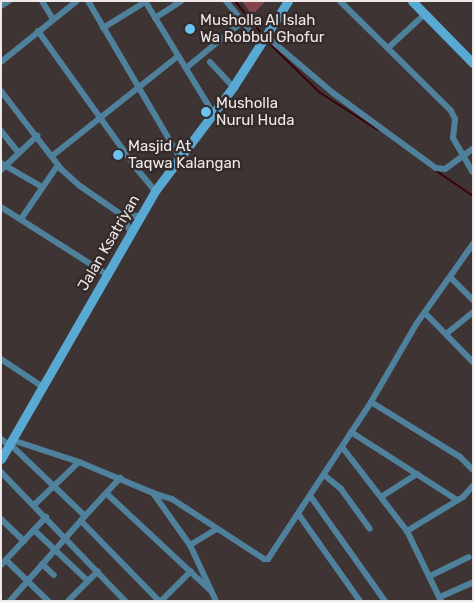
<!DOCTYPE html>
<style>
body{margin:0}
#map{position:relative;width:474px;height:602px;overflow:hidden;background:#3e3434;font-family:Rubik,sans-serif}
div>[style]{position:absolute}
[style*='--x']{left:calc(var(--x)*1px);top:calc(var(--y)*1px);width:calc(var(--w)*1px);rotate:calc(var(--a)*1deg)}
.green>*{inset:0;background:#83454b}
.stream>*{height:2px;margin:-1px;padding:0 1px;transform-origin:1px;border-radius:1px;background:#3b000d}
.street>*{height:6px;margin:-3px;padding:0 3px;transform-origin:3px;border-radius:3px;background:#50819c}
.secondary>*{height:9px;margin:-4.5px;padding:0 4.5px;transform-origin:4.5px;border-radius:4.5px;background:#58aad5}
.dots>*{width:14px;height:14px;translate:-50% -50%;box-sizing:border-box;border:2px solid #342a2a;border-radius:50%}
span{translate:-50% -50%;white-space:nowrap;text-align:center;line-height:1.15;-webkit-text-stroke:5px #342a2a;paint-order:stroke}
.poi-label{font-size:15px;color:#eee8e8}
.left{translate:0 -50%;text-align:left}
.street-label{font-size:15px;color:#eee8e8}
.frame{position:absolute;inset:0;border:2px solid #eee8e8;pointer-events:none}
</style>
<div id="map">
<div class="green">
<div style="clip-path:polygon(242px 1px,266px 1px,252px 15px)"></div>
</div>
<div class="stream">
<div style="--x:235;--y:1;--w:43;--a:50.7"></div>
<div style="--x:270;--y:44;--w:69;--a:44.4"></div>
<div style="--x:319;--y:92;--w:70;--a:32.8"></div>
<div style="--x:435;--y:170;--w:46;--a:34.4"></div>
</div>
<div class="street">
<div style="--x:42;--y:1;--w:21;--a:59"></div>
<div style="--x:88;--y:1;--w:182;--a:59.6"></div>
<div style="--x:145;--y:1;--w:131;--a:58.7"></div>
<div style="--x:226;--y:1;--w:55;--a:50.9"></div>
<div style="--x:340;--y:1;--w:156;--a:44.7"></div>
<div style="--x:451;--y:111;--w:9;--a:63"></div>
<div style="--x:455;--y:119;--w:19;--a:96"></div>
<div style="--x:453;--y:138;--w:39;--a:60"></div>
<div style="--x:1;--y:6;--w:9;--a:-32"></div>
<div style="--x:155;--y:18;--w:31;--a:-33"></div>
<div style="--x:103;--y:28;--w:49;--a:-31.8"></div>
<div style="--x:38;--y:31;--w:168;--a:54.4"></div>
<div style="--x:136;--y:168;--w:30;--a:50"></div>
<div style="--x:266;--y:36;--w:88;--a:40.4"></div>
<div style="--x:333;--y:93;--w:127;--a:36.1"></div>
<div style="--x:436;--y:168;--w:9;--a:6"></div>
<div style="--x:445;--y:169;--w:34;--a:-36"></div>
<div style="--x:388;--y:48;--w:50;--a:-42.6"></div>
<div style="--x:1;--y:62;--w:97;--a:-38.8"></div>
<div style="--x:210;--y:62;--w:34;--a:47"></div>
<div style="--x:186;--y:68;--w:72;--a:-39.4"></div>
<div style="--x:1;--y:91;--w:98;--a:52.4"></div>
<div style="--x:61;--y:169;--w:25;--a:42"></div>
<div style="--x:80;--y:186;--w:51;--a:34.6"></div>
<div style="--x:122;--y:215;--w:20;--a:63"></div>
<div style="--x:1;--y:131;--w:28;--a:51"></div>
<div style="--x:52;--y:156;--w:161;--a:-38.4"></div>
<div style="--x:1;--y:163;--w:48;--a:30.3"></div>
<div style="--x:1;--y:170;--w:50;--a:-43.4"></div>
<div style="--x:1;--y:207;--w:125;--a:32.5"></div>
<div style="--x:122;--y:215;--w:18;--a:3"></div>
<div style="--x:21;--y:219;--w:65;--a:-55.6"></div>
<div style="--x:450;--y:277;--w:33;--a:45"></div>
<div style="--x:425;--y:313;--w:69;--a:45.6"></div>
<div style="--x:446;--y:334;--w:35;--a:-39"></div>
<div style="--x:1;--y:359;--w:50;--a:33.7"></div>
<div style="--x:371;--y:402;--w:105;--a:31.7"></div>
<div style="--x:460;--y:457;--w:18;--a:45"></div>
<div style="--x:351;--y:432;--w:126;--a:32.7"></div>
<div style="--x:1;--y:439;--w:10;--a:37"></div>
<div style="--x:12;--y:440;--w:71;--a:18.2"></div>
<div style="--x:79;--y:462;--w:80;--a:22.7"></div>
<div style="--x:153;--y:493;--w:64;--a:54.6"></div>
<div style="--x:190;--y:545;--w:62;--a:65.1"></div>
<div style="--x:342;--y:447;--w:106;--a:52.3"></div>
<div style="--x:1;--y:472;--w:179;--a:46.1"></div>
<div style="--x:324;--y:475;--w:22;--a:39"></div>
<div style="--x:341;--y:489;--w:49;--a:54.1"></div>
<div style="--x:106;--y:493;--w:142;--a:43"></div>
<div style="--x:153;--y:493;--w:20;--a:18"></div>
<div style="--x:172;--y:499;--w:110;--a:33.1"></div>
<div style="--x:264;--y:559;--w:4;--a:0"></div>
<div style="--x:268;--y:559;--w:188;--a:-56.7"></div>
<div style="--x:371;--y:402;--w:91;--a:-59.8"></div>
<div style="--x:417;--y:323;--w:97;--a:-54.7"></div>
<div style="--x:311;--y:497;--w:128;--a:54.6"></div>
<div style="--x:381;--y:497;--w:43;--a:-32.6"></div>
<div style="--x:34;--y:505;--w:62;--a:-43.7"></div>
<div style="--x:299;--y:515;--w:105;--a:54.7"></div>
<div style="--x:85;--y:516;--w:52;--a:-47.4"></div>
<div style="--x:1;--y:519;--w:32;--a:44"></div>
<div style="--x:81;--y:521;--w:112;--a:45.7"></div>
<div style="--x:34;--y:530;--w:74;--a:43.4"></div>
<div style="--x:190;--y:545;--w:31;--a:-31"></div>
<div style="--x:6;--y:560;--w:59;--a:44.3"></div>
<div style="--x:42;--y:564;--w:16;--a:43"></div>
<div style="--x:1;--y:565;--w:66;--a:-46.8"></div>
<div style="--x:430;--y:576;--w:43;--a:-26"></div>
<div style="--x:440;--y:597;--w:36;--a:-24"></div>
<div style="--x:10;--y:601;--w:113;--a:-48.6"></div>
<div style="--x:85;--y:516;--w:104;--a:-136.2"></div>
<div style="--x:68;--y:601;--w:42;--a:-45"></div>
<div style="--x:161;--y:601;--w:42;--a:-45"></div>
<div style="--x:441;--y:601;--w:78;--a:-115.9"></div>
<div style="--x:407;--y:531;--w:66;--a:-31.3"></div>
<div style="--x:463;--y:497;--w:15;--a:-48"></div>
</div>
<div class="secondary">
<div style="--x:412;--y:1;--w:87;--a:45.5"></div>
<div style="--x:1;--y:459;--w:309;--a:-60.1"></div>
<div style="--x:155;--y:191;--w:130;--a:-53.1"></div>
<div style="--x:233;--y:87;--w:102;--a:-57.4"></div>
</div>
<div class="dots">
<div style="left:190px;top:29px;background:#6bc3f2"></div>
<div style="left:206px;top:112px;background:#6bc3f2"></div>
<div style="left:118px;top:155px;background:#6bc3f2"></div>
</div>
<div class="poi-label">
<span class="left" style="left:200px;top:29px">Musholla Al Islah<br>Wa Robbul Ghofur</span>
<span class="left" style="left:216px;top:112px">Musholla<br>Nurul Huda</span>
<span class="left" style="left:128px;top:155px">Masjid At<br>Taqwa Kalangan</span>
</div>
<div class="street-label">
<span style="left:109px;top:243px;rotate:-60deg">Jalan Ksatriyan</span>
</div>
<div class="frame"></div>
</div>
